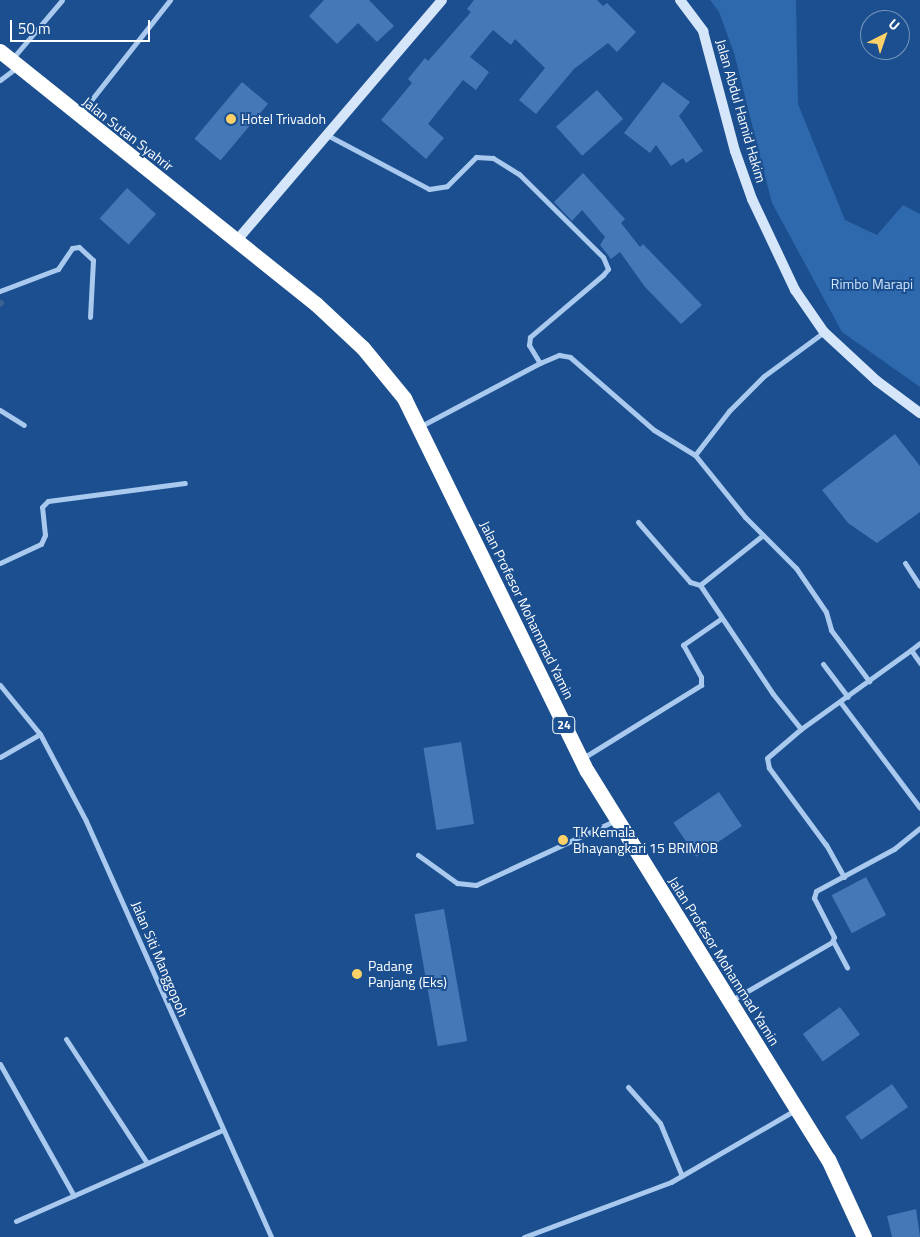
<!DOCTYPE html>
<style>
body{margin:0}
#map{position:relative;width:920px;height:1237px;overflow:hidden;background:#1b4f8f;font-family:"Titillium Web",sans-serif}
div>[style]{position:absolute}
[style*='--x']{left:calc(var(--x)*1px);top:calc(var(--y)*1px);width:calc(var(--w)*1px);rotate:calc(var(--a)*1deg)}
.green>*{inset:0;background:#2e69ad}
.stream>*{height:5.5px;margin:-2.75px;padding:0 2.75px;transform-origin:2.75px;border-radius:2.75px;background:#3c6290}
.building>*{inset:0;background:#4478b7;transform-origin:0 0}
.street>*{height:5px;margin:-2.5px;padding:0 2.5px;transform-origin:2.5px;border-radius:2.5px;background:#a9c9ee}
.secondary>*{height:10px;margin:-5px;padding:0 5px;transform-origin:5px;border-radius:5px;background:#d6e6fa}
.highway>*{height:15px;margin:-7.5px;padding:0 7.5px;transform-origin:7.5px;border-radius:7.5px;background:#fff}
.dots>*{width:14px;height:14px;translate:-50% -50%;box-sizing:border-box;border:2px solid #1b4f8f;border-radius:50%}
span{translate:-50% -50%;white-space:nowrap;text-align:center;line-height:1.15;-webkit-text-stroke:4px #1b4f8f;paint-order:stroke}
.shield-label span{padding:1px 4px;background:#1b4f8f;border:1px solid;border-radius:4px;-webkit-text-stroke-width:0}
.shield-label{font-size:12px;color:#fff;font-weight:700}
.street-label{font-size:14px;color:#fff}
.poi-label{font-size:14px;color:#fff}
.left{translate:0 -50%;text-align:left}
.park-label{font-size:14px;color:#cfe3fa}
.north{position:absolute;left:860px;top:10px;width:50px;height:50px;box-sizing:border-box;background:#1b4f8f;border:1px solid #7695bc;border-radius:50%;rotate:41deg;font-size:14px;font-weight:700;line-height:20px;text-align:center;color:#fff}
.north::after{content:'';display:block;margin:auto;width:18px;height:22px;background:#ffd166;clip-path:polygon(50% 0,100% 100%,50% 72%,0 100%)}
.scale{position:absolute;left:10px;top:20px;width:140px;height:22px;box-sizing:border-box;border:2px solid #fff;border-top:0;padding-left:6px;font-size:15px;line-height:18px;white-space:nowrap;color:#fff;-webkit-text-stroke:4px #1b4f8f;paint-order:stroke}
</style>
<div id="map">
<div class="green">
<div style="clip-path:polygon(710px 0,796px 0,798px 104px,845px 220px,877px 235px,903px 205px,920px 214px,920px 387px,842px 332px,772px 203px,734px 53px,719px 12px)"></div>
</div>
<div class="stream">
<div style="--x:0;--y:304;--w:1;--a:-45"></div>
</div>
<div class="building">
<div style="clip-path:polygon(324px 0,369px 0,394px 26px,377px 42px,358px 23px,337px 44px,309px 16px)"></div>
<div style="clip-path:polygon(474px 0,597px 0,603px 6px,607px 3px,636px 32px,617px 52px,608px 43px,574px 69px,536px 114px,519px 100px,545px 68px,515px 39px,511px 45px,493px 30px,470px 57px,489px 72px,476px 90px,463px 80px,428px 124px,444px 138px,426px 159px,381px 120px,412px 83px,408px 79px,425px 58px,428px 61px,471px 12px,467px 9px)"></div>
<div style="left:242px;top:82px;width:34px;height:74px;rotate:40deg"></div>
<div style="clip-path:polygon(663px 82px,690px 102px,679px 116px,703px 151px,686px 163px,683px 158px,671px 166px,656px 145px,650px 153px,624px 133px)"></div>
<div style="left:597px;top:90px;width:39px;height:55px;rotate:48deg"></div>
<div style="clip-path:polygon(583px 173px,625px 219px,621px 223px,640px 247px,643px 244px,702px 305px,681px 324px,645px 287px,620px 252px,611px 259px,600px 245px,605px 237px,582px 210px,572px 221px,554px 202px)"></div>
<div style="left:127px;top:188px;width:39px;height:41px;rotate:42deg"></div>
<div style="clip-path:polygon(895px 434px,920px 466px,920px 512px,877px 543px,848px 523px,822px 490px)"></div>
<div style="left:461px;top:742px;width:83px;height:38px;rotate:81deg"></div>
<div style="left:719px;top:792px;width:41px;height:55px;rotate:56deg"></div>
<div style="left:866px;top:877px;width:43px;height:39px;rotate:62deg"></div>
<div style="left:444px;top:909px;width:134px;height:30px;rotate:80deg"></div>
<div style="left:840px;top:1007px;width:34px;height:46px;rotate:54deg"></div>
<div style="left:892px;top:1084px;width:28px;height:57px;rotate:55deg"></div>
<div style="clip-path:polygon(916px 1209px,920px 1237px,892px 1237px,887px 1216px)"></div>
</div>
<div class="street">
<div style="--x:12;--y:59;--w:77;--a:-49.7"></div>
<div style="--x:0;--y:80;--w:20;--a:-37"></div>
<div style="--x:81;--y:113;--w:144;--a:-51.8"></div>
<div style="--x:329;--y:136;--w:113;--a:27.9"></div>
<div style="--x:429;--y:189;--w:18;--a:-9"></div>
<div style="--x:447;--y:186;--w:41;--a:-45"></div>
<div style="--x:476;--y:157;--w:17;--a:3"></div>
<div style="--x:493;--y:158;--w:31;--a:32"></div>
<div style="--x:519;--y:174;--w:118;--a:44.7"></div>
<div style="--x:603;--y:257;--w:13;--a:67"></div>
<div style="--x:608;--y:269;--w:8;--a:130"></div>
<div style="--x:603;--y:275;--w:96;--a:139.7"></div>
<div style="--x:530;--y:337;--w:8;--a:97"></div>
<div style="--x:529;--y:345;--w:21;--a:59"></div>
<div style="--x:0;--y:291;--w:62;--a:-20.8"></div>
<div style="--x:58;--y:269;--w:25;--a:-56"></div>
<div style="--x:72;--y:248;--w:7;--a:-8"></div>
<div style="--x:79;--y:247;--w:19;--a:43"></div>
<div style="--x:93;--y:260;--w:57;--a:93"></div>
<div style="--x:0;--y:410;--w:28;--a:32"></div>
<div style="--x:421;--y:426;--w:135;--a:-27.9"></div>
<div style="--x:540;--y:363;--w:21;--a:-23"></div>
<div style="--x:559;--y:355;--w:11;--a:10"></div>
<div style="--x:570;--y:357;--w:111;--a:41"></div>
<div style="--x:654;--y:430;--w:48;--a:31.4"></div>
<div style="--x:695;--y:455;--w:80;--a:51.1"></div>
<div style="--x:745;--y:517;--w:72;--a:45"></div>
<div style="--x:796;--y:568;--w:53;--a:55.7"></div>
<div style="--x:826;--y:612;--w:19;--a:74"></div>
<div style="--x:831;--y:630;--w:64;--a:53.3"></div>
<div style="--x:695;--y:455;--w:56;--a:-52.3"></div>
<div style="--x:729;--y:411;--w:49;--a:-45"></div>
<div style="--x:764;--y:376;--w:74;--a:-36.3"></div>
<div style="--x:638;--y:522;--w:79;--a:49.1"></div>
<div style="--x:690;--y:582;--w:10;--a:17"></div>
<div style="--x:700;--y:585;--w:131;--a:56.2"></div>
<div style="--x:773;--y:694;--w:45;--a:51.3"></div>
<div style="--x:0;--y:563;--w:45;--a:-24.9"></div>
<div style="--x:41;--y:544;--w:10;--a:-66"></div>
<div style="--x:45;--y:535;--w:28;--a:-96"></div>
<div style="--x:42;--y:507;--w:8;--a:-45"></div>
<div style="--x:48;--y:501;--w:138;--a:-7.5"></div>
<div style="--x:905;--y:563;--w:27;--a:57"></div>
<div style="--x:700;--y:585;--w:80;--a:-38.4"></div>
<div style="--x:911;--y:650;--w:11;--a:-38"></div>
<div style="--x:823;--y:664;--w:41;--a:52.9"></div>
<div style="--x:0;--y:685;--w:63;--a:50.8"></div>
<div style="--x:40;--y:734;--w:98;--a:62.1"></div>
<div style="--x:86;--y:821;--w:455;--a:66"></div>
<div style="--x:841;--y:703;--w:131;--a:53"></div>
<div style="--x:0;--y:757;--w:46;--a:-29.9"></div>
<div style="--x:583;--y:758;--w:139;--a:-31.7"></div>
<div style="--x:701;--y:685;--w:8;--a:-90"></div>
<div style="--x:701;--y:677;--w:37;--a:-119"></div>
<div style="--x:683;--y:645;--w:47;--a:-34.7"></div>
<div style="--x:418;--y:855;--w:48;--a:35.7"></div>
<div style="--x:457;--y:883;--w:19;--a:6"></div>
<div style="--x:476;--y:885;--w:154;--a:-24.9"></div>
<div style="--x:844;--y:877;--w:37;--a:-119"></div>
<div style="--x:826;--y:845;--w:96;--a:-126.5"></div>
<div style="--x:769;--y:768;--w:10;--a:-101"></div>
<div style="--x:767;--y:758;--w:45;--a:-40.5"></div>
<div style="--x:801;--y:729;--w:135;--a:-35.7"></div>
<div style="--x:911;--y:650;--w:16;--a:55"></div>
<div style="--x:833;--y:941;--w:30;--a:62"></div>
<div style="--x:732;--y:1000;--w:116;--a:-30.1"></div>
<div style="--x:832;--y:942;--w:5;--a:-68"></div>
<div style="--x:834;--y:937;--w:44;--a:-117.1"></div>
<div style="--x:814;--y:898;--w:7;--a:-74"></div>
<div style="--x:816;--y:891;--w:89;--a:-28.3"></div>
<div style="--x:894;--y:849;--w:33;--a:-39"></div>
<div style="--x:66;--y:1039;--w:148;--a:56.8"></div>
<div style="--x:0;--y:1064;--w:151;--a:60.7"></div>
<div style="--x:628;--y:1087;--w:48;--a:48.4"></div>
<div style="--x:660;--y:1123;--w:57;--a:67.5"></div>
<div style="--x:16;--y:1221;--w:225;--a:-23.8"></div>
<div style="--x:524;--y:1237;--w:157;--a:-20.5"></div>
<div style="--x:671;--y:1182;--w:143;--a:-30.1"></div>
</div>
<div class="secondary">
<div style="--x:680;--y:0;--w:39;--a:53"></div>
<div style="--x:703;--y:31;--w:124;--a:75.1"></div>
<div style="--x:735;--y:151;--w:51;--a:70.5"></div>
<div style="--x:752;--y:199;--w:101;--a:64.7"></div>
<div style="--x:795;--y:290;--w:51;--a:55.4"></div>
<div style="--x:824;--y:332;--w:72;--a:42.8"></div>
<div style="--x:877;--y:381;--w:54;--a:36.7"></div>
<div style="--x:238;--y:239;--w:314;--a:-49.5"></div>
</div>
<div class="highway">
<div style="--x:0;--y:51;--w:405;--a:38.7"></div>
<div style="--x:316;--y:304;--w:64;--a:43.1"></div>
<div style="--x:363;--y:348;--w:65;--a:50.6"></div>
<div style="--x:404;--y:398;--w:415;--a:63.9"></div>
<div style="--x:587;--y:771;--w:457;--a:58.2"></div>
<div style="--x:828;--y:1159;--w:86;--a:65.2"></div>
</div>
<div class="dots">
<div style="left:231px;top:119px;background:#ffd166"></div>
<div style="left:563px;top:840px;background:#ffd166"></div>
<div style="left:357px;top:974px;background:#ffd166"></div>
</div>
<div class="shield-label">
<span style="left:564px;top:725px">24</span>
</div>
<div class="street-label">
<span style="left:741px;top:111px;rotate:74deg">Jalan Abdul Hamid Hakim</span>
<span style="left:128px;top:134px;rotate:38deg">Jalan Sutan Syahrir</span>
<span style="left:527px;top:610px;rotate:64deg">Jalan Profesor Mohammad Yamin</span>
<span style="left:160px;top:959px;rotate:67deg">Jalan Siti Manggopoh</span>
<span style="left:724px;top:961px;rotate:58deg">Jalan Profesor Mohammad Yamin</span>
</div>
<div class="poi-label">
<span class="left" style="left:241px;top:119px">Hotel Trivadoh</span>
<span class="left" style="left:573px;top:840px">TK Kemala<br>Bhayangkari 15 BRIMOB</span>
<span class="left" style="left:368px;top:974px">Padang<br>Panjang (Eks)</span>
</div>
<div class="park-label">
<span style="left:872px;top:284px">Rimbo Marapi</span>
</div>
<div class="north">U</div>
<div class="scale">50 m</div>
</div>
